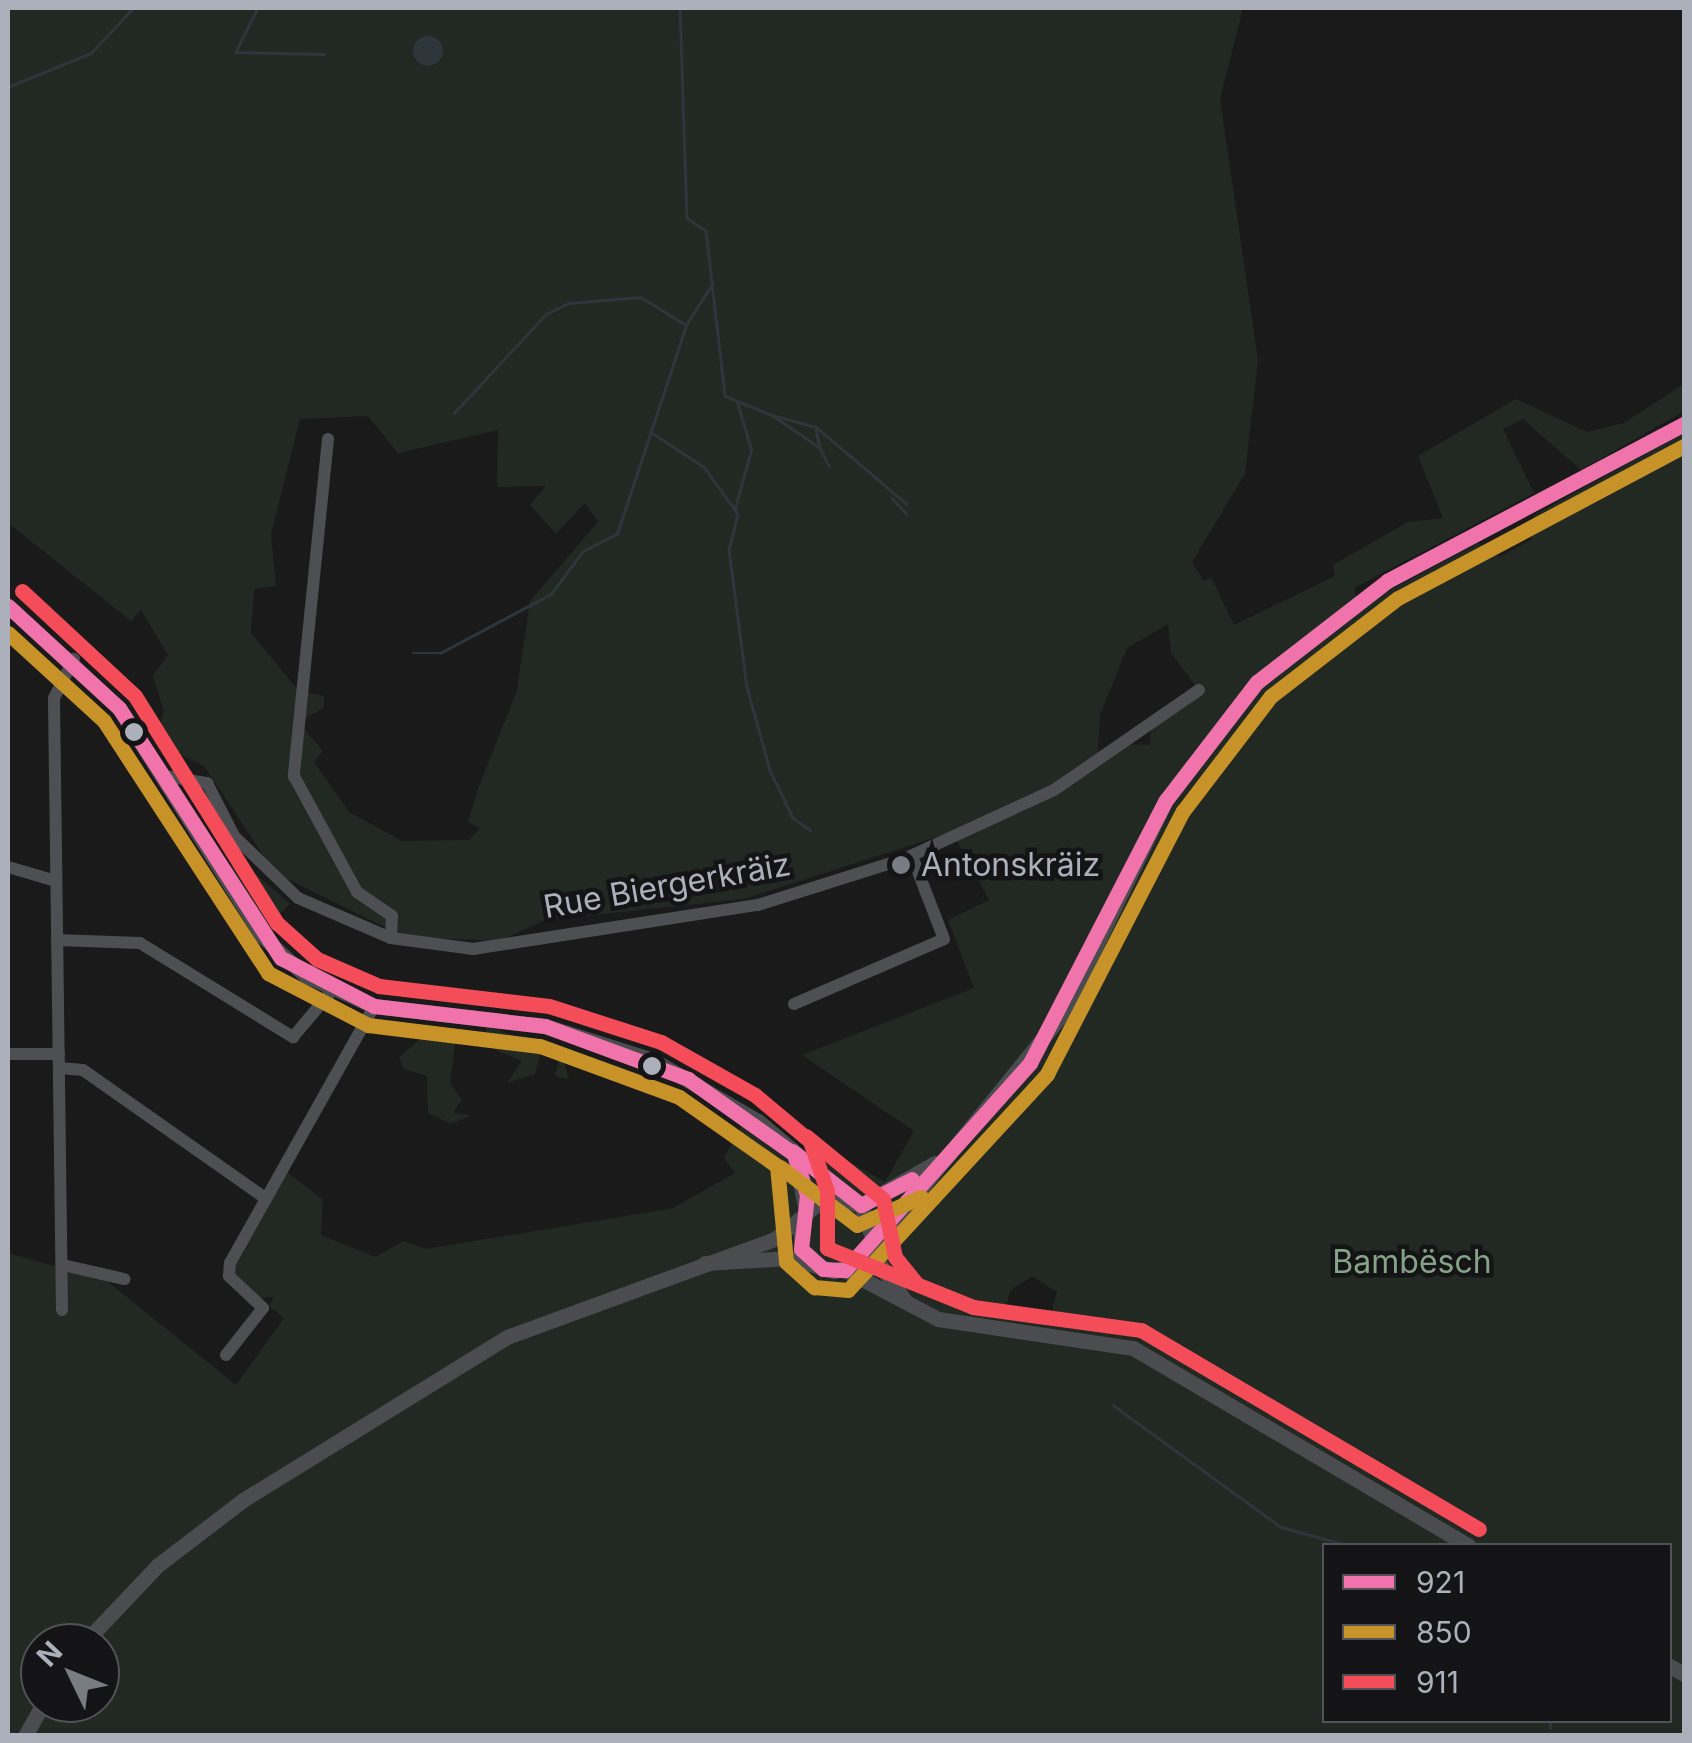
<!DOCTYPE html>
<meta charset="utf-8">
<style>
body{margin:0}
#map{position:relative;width:1692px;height:1743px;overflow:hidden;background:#1a1a1a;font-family:Inter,sans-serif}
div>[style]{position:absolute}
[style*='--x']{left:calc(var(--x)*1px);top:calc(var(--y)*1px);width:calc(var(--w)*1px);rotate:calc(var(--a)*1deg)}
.green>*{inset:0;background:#222923}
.water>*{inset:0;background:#2e353b}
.round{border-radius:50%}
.stream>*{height:2.5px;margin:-1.25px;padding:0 1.25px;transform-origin:1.25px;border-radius:1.25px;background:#2e353b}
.minor>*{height:12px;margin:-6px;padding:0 6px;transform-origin:6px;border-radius:6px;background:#4e4f53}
.major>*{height:15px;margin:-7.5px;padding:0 7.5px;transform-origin:7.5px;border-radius:7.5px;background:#4b4c4f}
.bus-1>*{height:15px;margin:-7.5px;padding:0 7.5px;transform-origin:7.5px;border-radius:7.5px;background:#f173ac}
.bus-2>*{height:15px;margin:-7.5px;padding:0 7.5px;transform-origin:7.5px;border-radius:7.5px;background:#c79227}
.bus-3>*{height:15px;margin:-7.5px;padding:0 7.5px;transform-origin:7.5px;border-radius:7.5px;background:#f44d59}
.dots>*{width:28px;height:28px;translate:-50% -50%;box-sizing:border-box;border:5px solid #141416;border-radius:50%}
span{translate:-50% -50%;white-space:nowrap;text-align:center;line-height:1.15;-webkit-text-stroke:9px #141416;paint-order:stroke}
.poi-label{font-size:32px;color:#acb0ba}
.left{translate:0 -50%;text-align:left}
.street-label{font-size:32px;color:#acb0ba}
.park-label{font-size:32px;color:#85a387}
.frame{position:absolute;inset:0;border:10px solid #acb0ba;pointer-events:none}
.legend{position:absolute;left:1322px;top:1543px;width:350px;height:180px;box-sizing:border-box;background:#141416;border:2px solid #515258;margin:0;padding:12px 18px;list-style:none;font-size:30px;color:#acb0ba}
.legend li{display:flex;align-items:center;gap:20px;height:50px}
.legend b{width:50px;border:2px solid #515258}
.north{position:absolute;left:20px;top:1623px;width:100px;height:100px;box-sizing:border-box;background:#141416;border:2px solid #515258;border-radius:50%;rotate:313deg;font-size:28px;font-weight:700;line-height:40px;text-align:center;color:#acb0ba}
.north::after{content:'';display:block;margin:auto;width:35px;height:45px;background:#797c82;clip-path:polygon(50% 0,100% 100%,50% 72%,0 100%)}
</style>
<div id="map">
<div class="green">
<div style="clip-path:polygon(evenodd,8px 8px,1243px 8px,1220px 99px,1258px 360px,1245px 474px,1192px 562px,1204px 581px,1211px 577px,1234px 625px,1335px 576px,1333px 565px,1408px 522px,1443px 518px,1418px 456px,1516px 399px,1587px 432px,1624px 423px,1684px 384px,1684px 411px,1581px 470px,1523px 419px,1503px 429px,1534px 493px,1354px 588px,1359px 607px,1478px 543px,1500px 557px,1531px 540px,1534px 515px,1684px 433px,1684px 1735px,8px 1735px,8px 1253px,107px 1281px,236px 1385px,284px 1318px,269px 1306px,274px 1297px,259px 1298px,231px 1274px,287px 1172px,323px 1200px,321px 1235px,375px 1257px,404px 1241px,426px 1249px,673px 1208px,735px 1173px,724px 1158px,743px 1123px,815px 1160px,814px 1147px,827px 1149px,885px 1182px,914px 1131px,802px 1055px,974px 988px,948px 920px,989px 900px,952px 832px,744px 899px,545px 920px,499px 941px,405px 937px,275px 873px,204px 766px,154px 742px,164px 712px,153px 676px,168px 655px,141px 610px,131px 621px,8px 523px,8px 8px,368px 416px,398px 453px,498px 430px,497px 487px,546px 486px,530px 505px,556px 534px,585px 503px,598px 522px,530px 601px,517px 690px,478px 789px,468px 822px,480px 828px,469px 840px,402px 841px,349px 812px,314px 762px,323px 751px,299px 723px,324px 707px,324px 696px,299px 691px,251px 633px,254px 589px,276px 586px,271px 534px,300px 419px,368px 416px,8px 8px,1168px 624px,1171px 653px,1199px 690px,1151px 724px,1150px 745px,1126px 744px,1097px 762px,1100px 715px,1127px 648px,1168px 624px,8px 8px,1032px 1276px,1057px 1292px,1049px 1322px,1003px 1318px,1010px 1291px,1032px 1276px,8px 8px,1324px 1546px,1670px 1546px,1670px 1720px,1324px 1720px,1324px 1546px,8px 8px,40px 1643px,100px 1643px,100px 1703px,40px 1703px,40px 1643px)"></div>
<div style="clip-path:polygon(241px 861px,290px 904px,267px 927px,230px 868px)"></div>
<div style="clip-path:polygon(485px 1025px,558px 1052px,562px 1055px,569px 1079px,555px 1076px,560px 1056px,541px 1052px,535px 1074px,507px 1083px,522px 1061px,489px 1047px)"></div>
<div style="clip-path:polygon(436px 1026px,457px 1029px,450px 1084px,462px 1099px,453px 1113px,472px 1115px,451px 1124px,428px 1113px,427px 1076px,404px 1069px,399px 1057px)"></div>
</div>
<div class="water">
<div class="round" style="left:413px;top:36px;width:30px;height:30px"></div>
</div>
<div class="stream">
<div style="--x:258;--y:8;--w:49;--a:116.6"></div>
<div style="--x:236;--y:52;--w:88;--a:1.3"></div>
<div style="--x:680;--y:8;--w:210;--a:88.1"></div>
<div style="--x:687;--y:218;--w:23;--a:34"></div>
<div style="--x:706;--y:231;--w:166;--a:83.4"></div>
<div style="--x:725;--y:396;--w:51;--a:22"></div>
<div style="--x:772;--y:415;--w:58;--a:34.5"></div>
<div style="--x:820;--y:448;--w:20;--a:63"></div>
<div style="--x:8;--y:87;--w:90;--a:-22.3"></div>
<div style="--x:91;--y:53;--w:62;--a:-47"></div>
<div style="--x:454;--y:413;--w:135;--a:-47.1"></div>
<div style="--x:546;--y:314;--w:25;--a:-26"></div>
<div style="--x:569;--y:303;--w:72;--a:-4.8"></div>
<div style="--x:641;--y:297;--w:53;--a:31.9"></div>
<div style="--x:772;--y:415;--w:46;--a:15.3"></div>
<div style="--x:816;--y:427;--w:119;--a:40.2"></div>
<div style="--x:816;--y:430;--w:17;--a:77"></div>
<div style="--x:651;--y:432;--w:64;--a:33.4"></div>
<div style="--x:704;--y:467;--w:58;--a:54.1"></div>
<div style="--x:738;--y:514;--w:36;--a:104"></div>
<div style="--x:729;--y:549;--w:139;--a:82.6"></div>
<div style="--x:747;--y:687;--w:86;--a:74.5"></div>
<div style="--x:770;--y:770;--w:53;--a:64.4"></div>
<div style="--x:793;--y:818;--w:21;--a:35"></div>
<div style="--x:892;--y:498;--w:21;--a:47"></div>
<div style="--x:735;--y:508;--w:60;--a:-74.6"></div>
<div style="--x:751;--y:450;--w:50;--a:-106.3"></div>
<div style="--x:413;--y:653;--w:27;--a:0"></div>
<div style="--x:440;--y:653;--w:126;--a:-28"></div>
<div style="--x:551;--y:594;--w:54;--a:-53.3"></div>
<div style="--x:583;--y:551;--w:38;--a:-27"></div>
<div style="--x:617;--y:534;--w:220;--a:-71.7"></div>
<div style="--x:686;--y:325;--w:49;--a:-57.6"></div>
<div style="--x:1113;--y:1405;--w:208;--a:36"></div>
<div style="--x:1281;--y:1527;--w:72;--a:15.4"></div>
<div style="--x:1550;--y:1728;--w:8;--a:-90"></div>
</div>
<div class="minor">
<div style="--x:328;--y:439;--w:339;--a:95.8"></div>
<div style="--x:294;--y:776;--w:132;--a:61.5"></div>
<div style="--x:357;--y:892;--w:42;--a:34.4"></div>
<div style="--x:392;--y:916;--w:22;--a:93"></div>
<div style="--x:165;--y:776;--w:43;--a:9.5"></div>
<div style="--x:207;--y:783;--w:59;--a:63"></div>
<div style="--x:234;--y:836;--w:89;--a:44.1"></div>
<div style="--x:298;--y:898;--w:101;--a:23.3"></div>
<div style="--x:391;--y:938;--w:83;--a:7.6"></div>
<div style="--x:473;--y:949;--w:288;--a:-8.8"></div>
<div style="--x:758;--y:905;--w:153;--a:-17.5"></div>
<div style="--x:904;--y:859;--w:165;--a:-24.7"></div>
<div style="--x:1054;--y:790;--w:176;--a:-34.6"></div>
<div style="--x:8;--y:867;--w:50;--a:16.3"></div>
<div style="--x:57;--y:940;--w:83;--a:2.1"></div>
<div style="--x:140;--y:943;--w:180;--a:31.6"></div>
<div style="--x:293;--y:1037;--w:59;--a:-49.8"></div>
<div style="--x:794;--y:1004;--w:163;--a:-23.4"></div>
<div style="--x:944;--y:939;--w:89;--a:-111.1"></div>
<div style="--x:8;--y:1054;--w:51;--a:0"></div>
<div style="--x:60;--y:1068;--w:23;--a:5"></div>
<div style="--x:83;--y:1070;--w:223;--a:35.1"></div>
<div style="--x:63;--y:1265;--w:63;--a:12.9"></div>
<div style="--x:62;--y:1310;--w:612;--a:-90.75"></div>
<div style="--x:54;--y:698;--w:44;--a:-62.9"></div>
<div style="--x:226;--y:1355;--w:60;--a:-51.8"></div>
<div style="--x:263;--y:1308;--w:47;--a:-136.7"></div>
<div style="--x:229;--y:1276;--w:13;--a:-86"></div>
<div style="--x:230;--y:1263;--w:295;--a:-60.7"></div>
</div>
<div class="major">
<div style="--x:8;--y:606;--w:151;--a:42.6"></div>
<div style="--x:119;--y:708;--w:269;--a:57.9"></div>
<div style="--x:262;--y:936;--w:59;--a:42.3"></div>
<div style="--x:306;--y:976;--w:74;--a:23.8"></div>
<div style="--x:374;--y:1006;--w:172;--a:6.7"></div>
<div style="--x:545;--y:1026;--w:113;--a:17.5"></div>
<div style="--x:653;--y:1060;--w:121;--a:30.2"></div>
<div style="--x:758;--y:1121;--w:119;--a:40.2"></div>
<div style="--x:795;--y:1158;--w:54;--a:78.3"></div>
<div style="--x:861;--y:1205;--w:85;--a:-29.6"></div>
<div style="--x:801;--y:1220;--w:29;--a:90"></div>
<div style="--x:801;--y:1249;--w:19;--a:51"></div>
<div style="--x:870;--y:1250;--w:62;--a:55.5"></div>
<div style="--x:705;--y:1263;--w:84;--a:-3.4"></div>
<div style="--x:789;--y:1258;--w:47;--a:16.1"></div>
<div style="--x:834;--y:1271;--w:32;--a:-22"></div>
<div style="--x:864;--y:1259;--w:318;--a:-51"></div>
<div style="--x:1064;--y:1012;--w:235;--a:-64.3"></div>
<div style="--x:1166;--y:800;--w:149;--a:-52.4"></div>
<div style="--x:1257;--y:682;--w:165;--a:-37.8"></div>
<div style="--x:1387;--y:581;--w:336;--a:-27.9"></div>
<div style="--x:845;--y:1270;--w:105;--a:27.8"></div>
<div style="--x:938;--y:1319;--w:197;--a:8.5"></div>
<div style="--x:1133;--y:1348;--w:390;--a:30.5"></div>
<div style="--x:84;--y:1643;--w:108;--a:-46.5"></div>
<div style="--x:158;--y:1565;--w:107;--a:-37.4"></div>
<div style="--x:243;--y:1500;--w:310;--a:-31.7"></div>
<div style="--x:507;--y:1337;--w:285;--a:-20.1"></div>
<div style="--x:775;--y:1239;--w:66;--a:-39.5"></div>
<div style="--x:826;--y:1197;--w:36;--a:13"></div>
<div style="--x:861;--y:1205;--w:36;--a:71"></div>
<div style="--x:1670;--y:1666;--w:16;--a:30"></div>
<div style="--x:25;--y:1736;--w:38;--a:-61"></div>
</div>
<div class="bus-1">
<div style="--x:8;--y:606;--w:151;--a:42.6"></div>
<div style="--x:119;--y:708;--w:298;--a:57.1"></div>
<div style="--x:281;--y:958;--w:105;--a:27.3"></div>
<div style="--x:374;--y:1006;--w:172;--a:6.7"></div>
<div style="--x:545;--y:1026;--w:153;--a:20.3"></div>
<div style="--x:688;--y:1079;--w:130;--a:35.3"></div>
<div style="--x:794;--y:1154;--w:43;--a:72.4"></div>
<div style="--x:807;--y:1195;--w:54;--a:96.3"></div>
<div style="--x:801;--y:1249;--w:30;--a:42"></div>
<div style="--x:823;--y:1269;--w:22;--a:3"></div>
<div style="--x:845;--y:1270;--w:278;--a:-48.2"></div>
<div style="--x:1030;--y:1063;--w:296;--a:-62.7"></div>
<div style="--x:1166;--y:800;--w:149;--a:-52.4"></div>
<div style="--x:1257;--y:682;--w:165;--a:-37.8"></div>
<div style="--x:1387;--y:581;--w:336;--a:-27.9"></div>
<div style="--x:792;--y:1151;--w:88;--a:38"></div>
<div style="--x:861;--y:1205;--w:57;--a:-27"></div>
</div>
<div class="bus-2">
<div style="--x:8;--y:633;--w:130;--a:42.5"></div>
<div style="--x:104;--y:721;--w:301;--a:56.9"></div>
<div style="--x:268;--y:973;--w:113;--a:27.5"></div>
<div style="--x:368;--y:1025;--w:173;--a:7"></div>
<div style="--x:540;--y:1046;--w:148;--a:20.1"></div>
<div style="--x:679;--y:1097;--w:120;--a:35.1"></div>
<div style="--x:777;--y:1166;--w:96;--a:84.6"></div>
<div style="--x:786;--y:1262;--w:38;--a:42"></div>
<div style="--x:814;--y:1287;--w:34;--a:5"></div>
<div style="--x:848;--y:1290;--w:294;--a:-47.3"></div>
<div style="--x:1047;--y:1074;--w:296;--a:-62.7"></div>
<div style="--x:1183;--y:811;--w:145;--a:-52.6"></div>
<div style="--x:1271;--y:696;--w:160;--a:-37.7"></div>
<div style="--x:1398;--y:598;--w:324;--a:-28"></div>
<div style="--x:780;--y:1167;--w:96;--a:37"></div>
<div style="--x:857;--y:1225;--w:70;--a:-23.6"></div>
</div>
<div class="bus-3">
<div style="--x:22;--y:591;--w:154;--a:42.9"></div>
<div style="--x:135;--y:696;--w:268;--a:58"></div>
<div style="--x:277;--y:923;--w:54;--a:42"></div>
<div style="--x:317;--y:959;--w:68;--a:23.5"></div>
<div style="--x:379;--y:986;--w:171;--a:6.7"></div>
<div style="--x:549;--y:1006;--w:118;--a:17.8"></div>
<div style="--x:661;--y:1042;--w:108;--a:29.4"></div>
<div style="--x:755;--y:1095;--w:72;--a:39.9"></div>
<div style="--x:810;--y:1141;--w:53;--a:71.2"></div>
<div style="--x:827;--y:1191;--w:57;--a:90"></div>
<div style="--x:827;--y:1248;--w:157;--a:22"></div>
<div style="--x:973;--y:1307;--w:170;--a:7.8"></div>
<div style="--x:1141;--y:1330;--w:392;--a:30.5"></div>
<div style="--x:806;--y:1136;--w:99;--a:39.3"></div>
<div style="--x:883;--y:1199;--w:59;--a:78.3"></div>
<div style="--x:895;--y:1257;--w:32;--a:51"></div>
</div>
<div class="dots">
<div style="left:134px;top:732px;background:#acb0ba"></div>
<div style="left:901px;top:865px;background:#797c82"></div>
<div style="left:652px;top:1066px;background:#acb0ba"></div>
</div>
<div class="poi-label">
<span class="left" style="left:921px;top:865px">Antonskräiz</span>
</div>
<div class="street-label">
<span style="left:667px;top:886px;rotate:-10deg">Rue Biergerkräiz</span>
</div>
<div class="park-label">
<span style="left:1412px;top:1262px">Bambësch</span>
</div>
<div class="frame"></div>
<ul class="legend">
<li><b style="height:12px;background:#f173ac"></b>921</li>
<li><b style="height:12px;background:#c79227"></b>850</li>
<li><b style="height:12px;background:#f44d59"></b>911</li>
</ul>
<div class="north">N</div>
</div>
